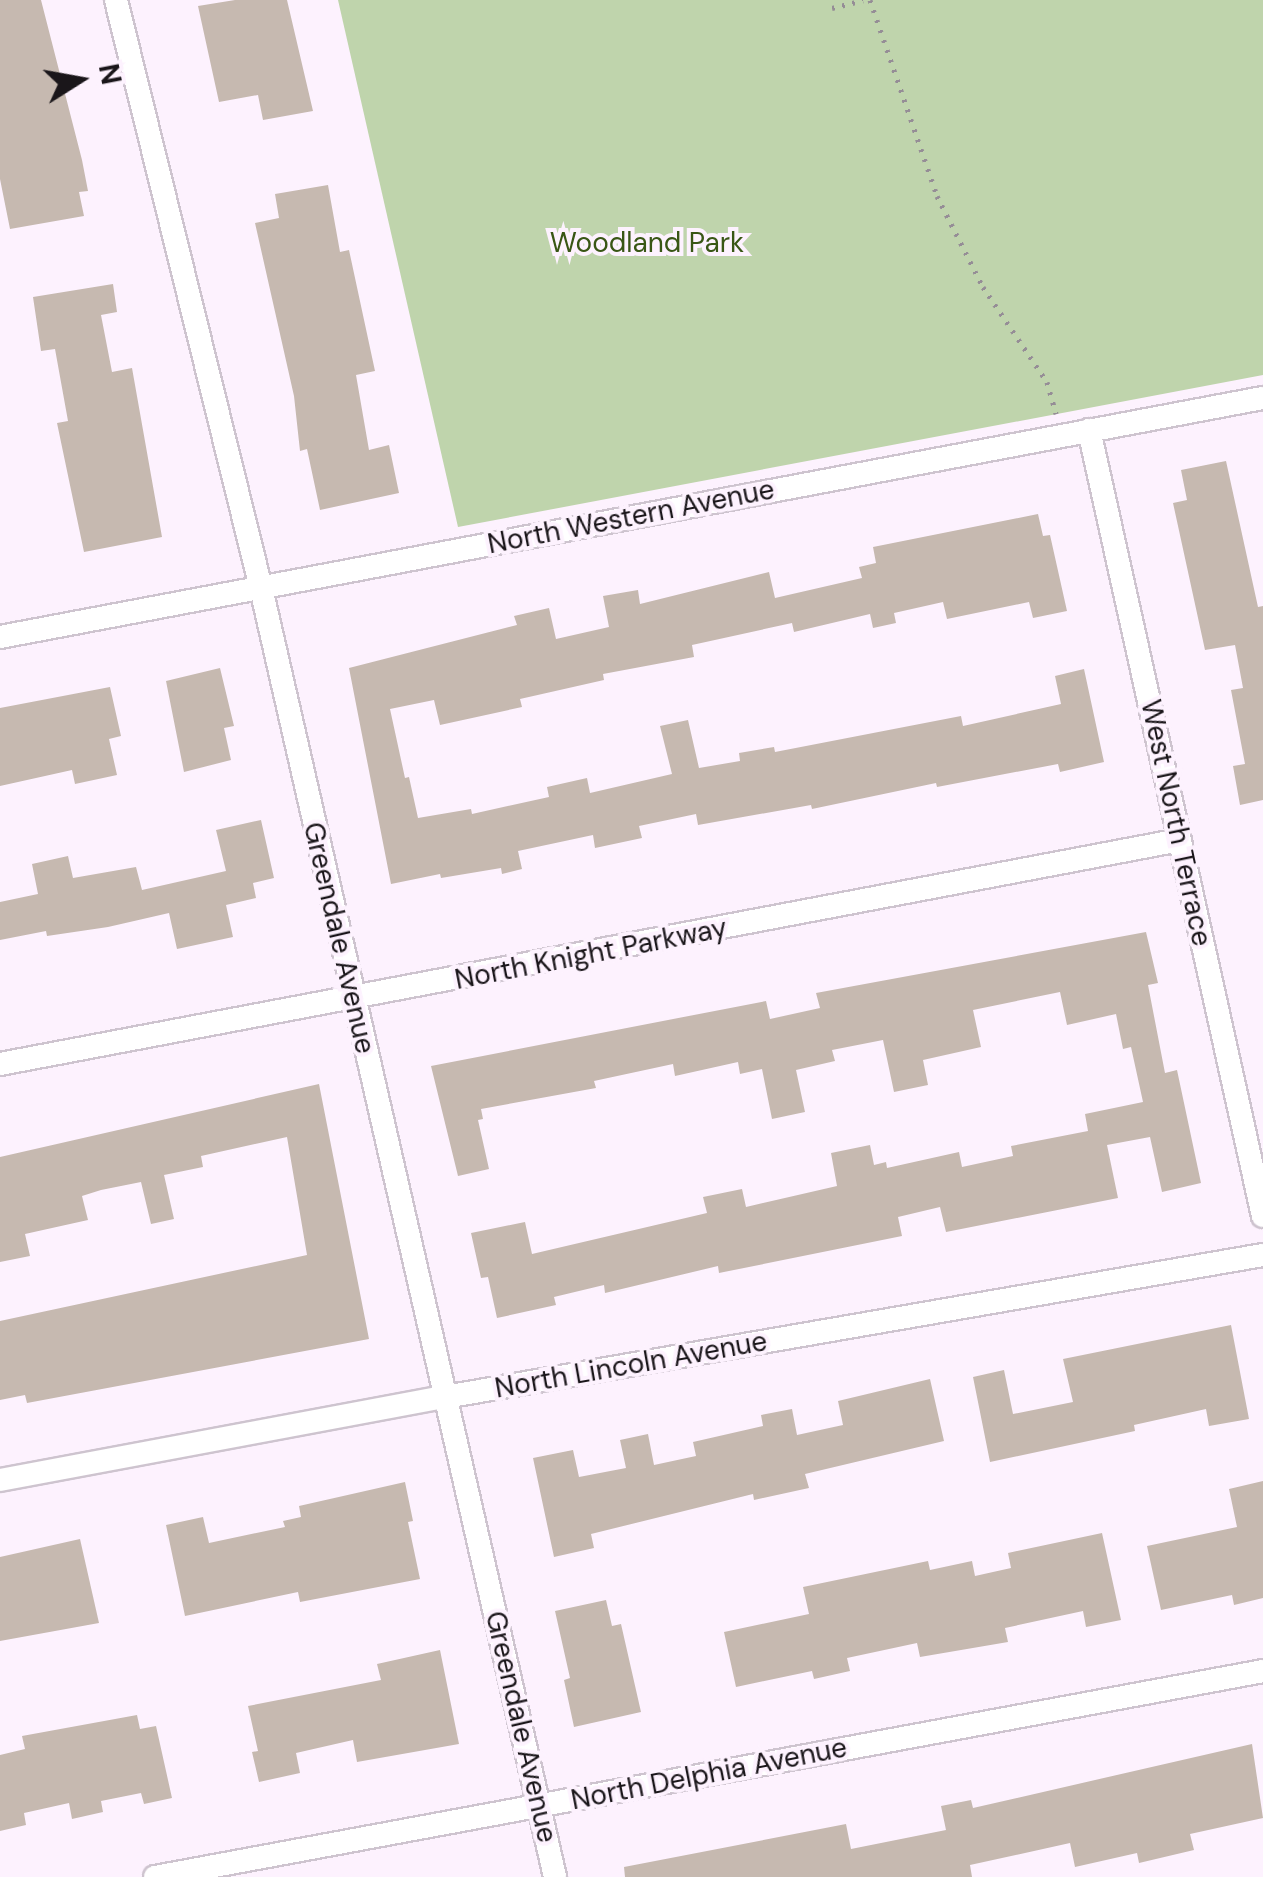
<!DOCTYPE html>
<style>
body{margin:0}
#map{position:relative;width:1263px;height:1877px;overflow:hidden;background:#fdf2fe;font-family:"DM Sans",sans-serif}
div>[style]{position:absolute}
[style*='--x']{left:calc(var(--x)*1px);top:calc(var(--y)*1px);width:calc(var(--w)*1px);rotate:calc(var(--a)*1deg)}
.green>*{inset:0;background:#bfd4ac}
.building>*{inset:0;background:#c6b9b0}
.path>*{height:5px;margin-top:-2.5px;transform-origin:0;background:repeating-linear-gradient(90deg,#958d96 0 2.5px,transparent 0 10.5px)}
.roads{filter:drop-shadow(2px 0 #cec4cf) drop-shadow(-2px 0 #cec4cf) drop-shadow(0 2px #cec4cf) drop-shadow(0 -2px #cec4cf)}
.street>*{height:22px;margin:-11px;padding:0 11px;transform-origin:11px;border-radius:11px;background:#fff}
span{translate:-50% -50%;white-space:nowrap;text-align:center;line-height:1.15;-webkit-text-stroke:8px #fdf2fe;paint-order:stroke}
.park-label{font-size:28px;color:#395615}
.street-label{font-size:28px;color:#1a161a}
.north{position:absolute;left:30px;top:30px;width:100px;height:100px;-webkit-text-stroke:8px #fdf2fe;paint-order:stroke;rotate:79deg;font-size:28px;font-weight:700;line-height:40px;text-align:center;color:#1a161a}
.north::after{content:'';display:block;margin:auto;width:35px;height:45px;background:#1a161a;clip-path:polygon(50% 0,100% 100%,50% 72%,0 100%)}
</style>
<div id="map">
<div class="green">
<div style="clip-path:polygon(338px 0,1263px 0,1263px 375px,458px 527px)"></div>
</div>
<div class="building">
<div style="clip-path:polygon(0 0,41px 0,82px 160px,88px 191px,79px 192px,84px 216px,10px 229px,0 179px)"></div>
<div style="clip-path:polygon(235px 0,287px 0,313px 111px,263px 120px,258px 95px,219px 102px,198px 6px)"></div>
<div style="clip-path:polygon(328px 185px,340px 252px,349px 250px,375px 371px,356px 375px,369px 450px,389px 445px,399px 493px,320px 510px,307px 449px,300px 451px,294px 396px,255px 223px,279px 218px,275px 194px)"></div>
<div style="clip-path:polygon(113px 284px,117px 312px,101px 315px,112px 372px,132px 368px,162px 537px,84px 552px,57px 423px,68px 421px,55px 349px,41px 351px,33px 297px)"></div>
<div style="clip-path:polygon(1226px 461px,1258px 607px,1263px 606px,1263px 800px,1240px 805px,1233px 766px,1245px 764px,1231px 690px,1243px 688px,1235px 645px,1205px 650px,1173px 503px,1187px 500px,1181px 470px)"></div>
<div style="clip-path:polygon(1038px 514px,1043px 536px,1050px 535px,1067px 611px,1033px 618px,1029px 602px,947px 619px,943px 602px,894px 613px,896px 623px,873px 628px,870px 614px,794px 632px,792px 623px,692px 645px,694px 657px,603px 674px,604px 680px,520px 699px,522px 707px,440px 725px,434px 700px,390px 709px,405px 778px,409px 777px,418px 818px,471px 809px,472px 814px,549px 797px,547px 787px,587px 778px,590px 793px,672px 774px,660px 726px,688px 720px,699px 768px,740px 761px,739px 753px,774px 747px,775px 752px,961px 716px,963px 726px,1061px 704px,1055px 676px,1084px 669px,1104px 762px,1060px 772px,1058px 764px,937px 787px,936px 783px,812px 809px,811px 805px,698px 825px,696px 814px,639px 826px,642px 838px,595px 848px,593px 835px,518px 851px,522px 869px,502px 874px,501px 868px,441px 878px,440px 874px,391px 884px,349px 668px,517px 625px,514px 616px,549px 608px,556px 639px,609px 627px,603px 596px,638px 590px,640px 604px,769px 572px,775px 598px,862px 578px,859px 567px,876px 563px,873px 547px)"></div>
<div style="clip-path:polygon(220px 668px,234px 726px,224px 728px,231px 760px,184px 772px,166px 681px)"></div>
<div style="clip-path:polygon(110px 687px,121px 736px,109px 739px,117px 775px,75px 784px,72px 770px,0 786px,0 708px)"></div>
<div style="clip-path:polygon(261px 820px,274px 878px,253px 883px,256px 898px,226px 905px,233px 937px,177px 949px,169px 913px,108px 927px,47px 936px,46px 931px,0 940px,0 902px,38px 894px,32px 864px,68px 856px,73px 878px,136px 867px,142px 890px,226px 871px,216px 830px)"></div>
<div style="clip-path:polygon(1146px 932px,1158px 983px,1148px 985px,1165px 1073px,1177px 1070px,1201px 1183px,1162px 1192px,1150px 1137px,1107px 1145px,1118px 1198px,946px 1232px,940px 1207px,898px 1217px,902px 1236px,719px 1273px,718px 1266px,605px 1293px,604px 1285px,554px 1297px,556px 1305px,497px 1318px,488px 1277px,481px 1278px,471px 1233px,525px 1222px,532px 1254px,707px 1213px,703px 1197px,742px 1189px,746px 1207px,837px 1186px,831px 1153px,870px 1145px,874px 1165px,886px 1162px,887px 1168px,959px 1152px,962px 1167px,1013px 1156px,1011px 1146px,1088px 1131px,1085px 1114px,1143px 1102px,1131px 1047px,1123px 1049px,1116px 1014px,1067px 1025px,1060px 992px,973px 1010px,981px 1047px,923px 1060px,928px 1085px,894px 1092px,883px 1040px,832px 1050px,835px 1061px,796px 1070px,805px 1112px,772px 1119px,762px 1069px,740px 1074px,738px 1062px,675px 1076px,673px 1064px,594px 1081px,596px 1088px,481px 1109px,483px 1119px,478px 1120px,489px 1169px,458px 1176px,431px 1066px,766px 1001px,770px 1019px,820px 1008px,816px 993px)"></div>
<div style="clip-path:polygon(319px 1084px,369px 1339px,27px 1403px,25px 1395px,0 1400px,0 1321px,307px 1255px,287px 1137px,201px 1156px,203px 1167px,164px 1175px,174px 1219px,151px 1224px,141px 1182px,101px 1190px,82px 1196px,88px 1220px,25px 1234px,30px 1256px,0 1262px,0 1157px)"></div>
<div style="clip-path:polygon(1231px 1325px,1249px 1419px,1209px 1426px,1206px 1409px,1134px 1425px,1135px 1431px,990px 1462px,973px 1377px,1004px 1370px,1013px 1414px,1073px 1402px,1063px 1359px)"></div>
<div style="clip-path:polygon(930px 1379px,944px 1441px,805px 1474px,809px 1488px,754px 1500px,753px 1494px,591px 1534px,594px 1548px,554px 1557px,533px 1458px,573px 1450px,579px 1477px,626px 1468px,620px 1440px,648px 1434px,654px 1465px,696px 1456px,693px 1442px,763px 1426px,761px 1415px,792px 1409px,797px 1435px,843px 1425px,838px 1401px)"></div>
<div style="clip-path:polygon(1263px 1481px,1263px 1598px,1234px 1605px,1232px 1595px,1161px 1610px,1147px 1546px,1237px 1527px,1229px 1489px)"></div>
<div style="clip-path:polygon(405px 1482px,413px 1521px,408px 1522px,420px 1579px,300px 1602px,298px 1592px,185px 1616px,166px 1525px,203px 1517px,209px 1543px,285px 1527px,283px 1521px,301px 1517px,299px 1506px)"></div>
<div style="clip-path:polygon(1102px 1533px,1121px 1620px,1086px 1627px,1083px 1611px,1005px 1628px,1008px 1642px,920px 1657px,917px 1643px,847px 1658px,850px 1671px,814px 1679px,812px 1671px,736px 1687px,724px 1632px,809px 1614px,803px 1587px,928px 1561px,930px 1570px,972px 1561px,975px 1576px,1011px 1568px,1008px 1553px)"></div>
<div style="clip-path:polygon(80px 1539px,99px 1623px,0 1641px,0 1557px)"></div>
<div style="clip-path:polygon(606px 1600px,612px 1626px,621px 1624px,641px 1712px,574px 1727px,564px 1680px,570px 1678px,555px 1611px)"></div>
<div style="clip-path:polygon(440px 1650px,459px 1744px,357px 1762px,353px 1740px,296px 1753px,300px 1773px,259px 1782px,252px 1752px,258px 1751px,248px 1706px,381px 1680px,377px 1664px)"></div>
<div style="clip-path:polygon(137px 1715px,140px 1729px,156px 1726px,172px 1798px,144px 1804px,141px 1793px,101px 1801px,103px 1812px,72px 1819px,69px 1803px,24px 1813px,26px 1825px,0 1831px,0 1755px,25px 1749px,22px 1736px)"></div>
<div style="clip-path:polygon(1252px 1744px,1263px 1818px,1190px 1834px,1194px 1850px,1139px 1863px,1137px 1853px,1075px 1867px,1070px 1843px,970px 1865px,972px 1877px,625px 1877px,624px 1867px,846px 1824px,851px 1849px,946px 1830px,941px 1806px,971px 1800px,973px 1808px)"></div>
</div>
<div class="path">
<div style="--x:870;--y:0;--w:207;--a:71.1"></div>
<div style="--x:937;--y:196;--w:102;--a:63.2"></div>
<div style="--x:983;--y:287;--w:115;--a:56"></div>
<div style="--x:1047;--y:382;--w:33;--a:74"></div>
<div style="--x:832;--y:8;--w:32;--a:-14"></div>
</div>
<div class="roads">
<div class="street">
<div style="--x:116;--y:0;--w:606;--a:76.15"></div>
<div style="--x:261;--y:588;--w:1322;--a:77.15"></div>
<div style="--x:1089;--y:430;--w:805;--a:77.52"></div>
<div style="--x:0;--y:637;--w:1285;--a:-10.72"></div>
<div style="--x:0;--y:1064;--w:1201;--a:-10.75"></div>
<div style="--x:0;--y:1480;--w:453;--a:-10.6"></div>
<div style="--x:445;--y:1397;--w:830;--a:-9.85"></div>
<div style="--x:155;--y:1877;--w:1127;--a:-10.53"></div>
</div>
</div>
<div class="park-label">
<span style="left:647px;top:243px">Woodland Park</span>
</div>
<div class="street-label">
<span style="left:631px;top:517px;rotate:-11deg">North Western Avenue</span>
<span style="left:1176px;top:823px;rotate:78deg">West North Terrace</span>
<span style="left:339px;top:938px;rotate:77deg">Greendale Avenue</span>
<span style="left:591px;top:954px;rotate:-11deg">North Knight Parkway</span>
<span style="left:631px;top:1365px;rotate:-10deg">North Lincoln Avenue</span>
<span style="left:521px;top:1727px;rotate:77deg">Greendale Avenue</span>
<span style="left:709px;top:1774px;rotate:-11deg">North Delphia Avenue</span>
</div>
<div class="north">N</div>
</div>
